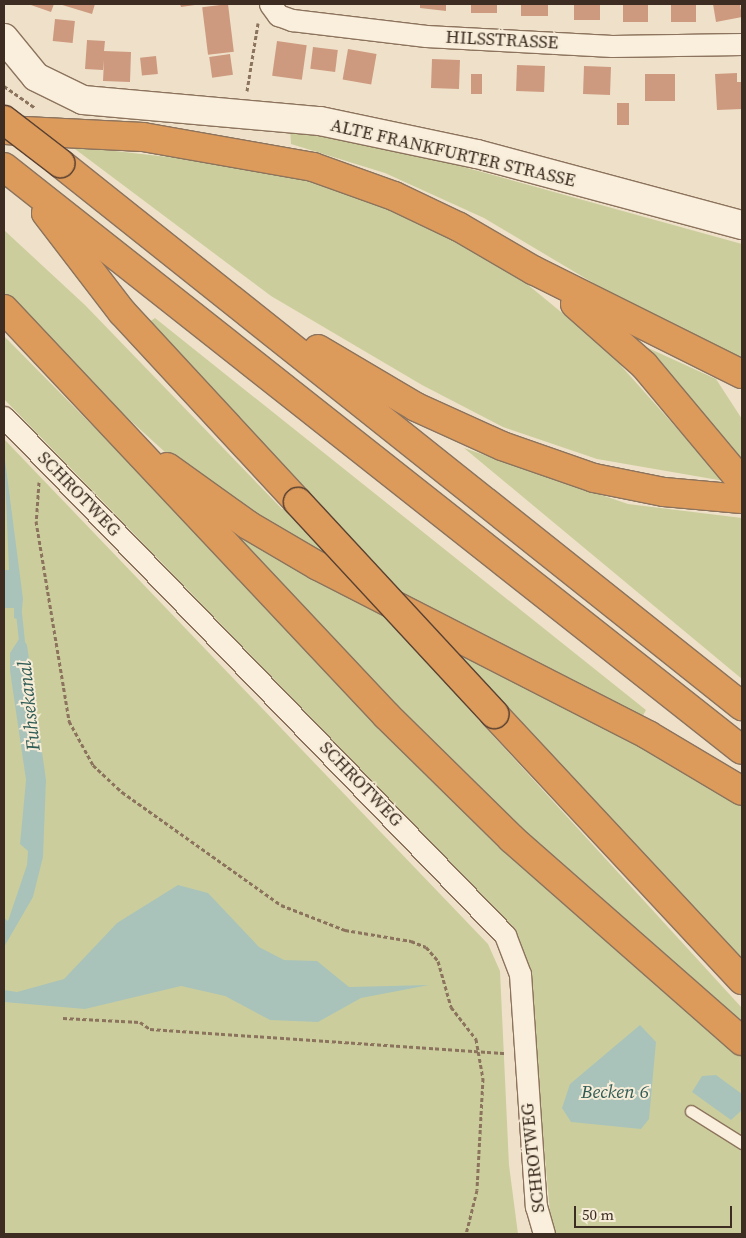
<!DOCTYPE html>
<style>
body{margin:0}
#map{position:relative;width:746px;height:1238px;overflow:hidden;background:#efe1c9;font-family:"Source Serif 4",serif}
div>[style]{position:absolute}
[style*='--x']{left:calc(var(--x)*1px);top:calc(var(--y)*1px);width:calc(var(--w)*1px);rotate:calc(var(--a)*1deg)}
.green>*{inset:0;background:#cbce9c}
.water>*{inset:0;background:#a9c3ba}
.stream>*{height:6px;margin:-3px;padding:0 3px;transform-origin:3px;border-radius:3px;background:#a9c3ba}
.building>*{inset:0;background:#cd9a7f;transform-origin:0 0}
.path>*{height:3px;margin-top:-1.5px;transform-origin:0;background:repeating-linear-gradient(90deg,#8c735d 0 4px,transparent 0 6.5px)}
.roads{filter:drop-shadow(1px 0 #8c735d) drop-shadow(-1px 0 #8c735d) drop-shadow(0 1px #8c735d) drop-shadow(0 -1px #8c735d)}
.lane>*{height:11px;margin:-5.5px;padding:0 5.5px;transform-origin:5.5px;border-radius:5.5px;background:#f9efdc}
.street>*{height:21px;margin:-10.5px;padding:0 10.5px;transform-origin:10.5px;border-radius:10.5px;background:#f9efdc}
.secondary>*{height:28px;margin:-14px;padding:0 14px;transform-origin:14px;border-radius:14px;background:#f9efdc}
.highway>*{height:28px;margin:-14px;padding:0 14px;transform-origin:14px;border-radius:14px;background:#dd9b5b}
.bridges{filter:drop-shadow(1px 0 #5a4131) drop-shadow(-1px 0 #5a4131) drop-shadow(0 1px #5a4131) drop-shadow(0 -1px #5a4131)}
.highway-bridge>*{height:28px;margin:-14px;padding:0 14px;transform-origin:14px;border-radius:14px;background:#dd9b5b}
span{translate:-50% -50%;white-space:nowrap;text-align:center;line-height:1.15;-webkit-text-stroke:4px #f6ecd8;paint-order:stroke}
.street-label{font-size:18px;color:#3c2c21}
.water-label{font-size:19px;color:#305c56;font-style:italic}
.frame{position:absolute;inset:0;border:5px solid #3c2c21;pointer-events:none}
.scale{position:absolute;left:574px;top:1206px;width:158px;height:22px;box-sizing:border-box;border:2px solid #3c2c21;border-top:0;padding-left:6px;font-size:15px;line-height:18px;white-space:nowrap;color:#3c2c21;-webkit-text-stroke:4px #f6ecd8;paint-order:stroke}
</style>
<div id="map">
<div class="green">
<div style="clip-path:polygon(290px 128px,453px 164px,742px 244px,742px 360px,637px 309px,484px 218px,385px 173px,291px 144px)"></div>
<div style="clip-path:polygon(71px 146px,221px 163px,319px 181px,395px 210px,510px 270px,606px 349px,724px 481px,597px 459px,503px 427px,422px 385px,271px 296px)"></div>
<div style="clip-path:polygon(4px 230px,85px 305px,282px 509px,319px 502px,149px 322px,155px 318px,646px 710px,641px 719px,318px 557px,188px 473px,89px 383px,4px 293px)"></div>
<div style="clip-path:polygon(4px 336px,163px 497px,742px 1051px,742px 1234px,552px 1234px,528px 975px,509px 923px,4px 399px)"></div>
<div style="clip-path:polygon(646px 347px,716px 379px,742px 419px,742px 468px,643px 352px)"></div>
<div style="clip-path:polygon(4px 433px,4px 439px,488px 944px,500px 971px,509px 1165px,518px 1234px,4px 1234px)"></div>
<div style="clip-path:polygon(464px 448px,628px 504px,742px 518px,742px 679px)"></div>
<div style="clip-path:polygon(241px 533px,313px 577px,471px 661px,556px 699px,742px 803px,742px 962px,502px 700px,465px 705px,742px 1008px,742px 1026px,522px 830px,394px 707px,233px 540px)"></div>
</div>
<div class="water">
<div style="clip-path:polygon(4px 452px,23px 599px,21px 620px,14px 618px,14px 608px,4px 608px,4px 570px,9px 570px)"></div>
<div style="clip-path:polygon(21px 636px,27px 645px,46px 780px,43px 857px,33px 897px,4px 947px,4px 918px,8px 921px,27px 865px,28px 851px,20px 844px,26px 780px,10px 671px,10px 653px)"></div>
<div style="clip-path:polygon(178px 885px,208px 893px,259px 947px,284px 960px,317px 961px,349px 987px,429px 985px,361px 998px,318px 1022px,270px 1020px,225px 996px,181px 986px,85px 1009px,4px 1002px,4px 990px,17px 992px,64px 979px,117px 923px)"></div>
<div style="clip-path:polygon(640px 1025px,656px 1042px,649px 1119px,641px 1129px,571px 1122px,562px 1108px,570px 1084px)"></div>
<div style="clip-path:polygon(716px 1075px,742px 1094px,742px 1110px,731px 1120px,692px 1092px,702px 1076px)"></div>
</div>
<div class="stream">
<div style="--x:19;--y:613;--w:30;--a:84"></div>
</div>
<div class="building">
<div style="clip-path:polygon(28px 4px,54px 4px,51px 12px)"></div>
<div style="clip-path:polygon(59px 4px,95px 4px,92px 14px)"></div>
<div style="clip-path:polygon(180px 4px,195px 4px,195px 5px,181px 7px)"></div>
<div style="left:228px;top:4px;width:48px;height:26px;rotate:83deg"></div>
<div style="clip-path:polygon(420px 4px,446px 4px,446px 11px,420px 8px)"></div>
<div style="left:471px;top:4px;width:26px;height:9px"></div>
<div style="left:521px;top:4px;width:27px;height:12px"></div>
<div style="left:574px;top:4px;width:26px;height:16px"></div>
<div style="left:623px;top:4px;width:25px;height:18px"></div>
<div style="left:671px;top:4px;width:25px;height:18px"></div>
<div style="clip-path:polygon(713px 4px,740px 4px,742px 17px,716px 22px)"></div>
<div style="left:55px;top:19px;width:20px;height:22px;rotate:6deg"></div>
<div style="clip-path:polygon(87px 40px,105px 41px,104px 51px,131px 52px,130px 82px,103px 81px,104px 60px,103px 70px,85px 69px)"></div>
<div style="left:277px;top:41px;width:30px;height:35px;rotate:8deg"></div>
<div style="left:313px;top:47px;width:25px;height:22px;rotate:7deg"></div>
<div style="left:348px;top:49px;width:29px;height:31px;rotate:10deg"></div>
<div style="left:230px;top:54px;width:21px;height:21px;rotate:82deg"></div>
<div style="left:156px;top:56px;width:18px;height:16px;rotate:84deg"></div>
<div style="left:432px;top:59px;width:28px;height:29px;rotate:2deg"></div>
<div style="left:517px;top:65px;width:28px;height:26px;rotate:2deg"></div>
<div style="left:584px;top:66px;width:27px;height:28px;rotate:2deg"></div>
<div style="clip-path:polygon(737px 73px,737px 82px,742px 82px,742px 109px,717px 110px,715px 74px)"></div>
<div style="left:471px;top:74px;width:11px;height:20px"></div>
<div style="left:645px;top:74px;width:30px;height:27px"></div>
<div style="left:617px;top:103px;width:12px;height:22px"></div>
</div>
<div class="path">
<div style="--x:4;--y:86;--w:37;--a:35"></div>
<div style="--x:247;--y:91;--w:69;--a:-80.8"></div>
<div style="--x:39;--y:482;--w:39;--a:94"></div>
<div style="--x:36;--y:521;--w:203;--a:80.6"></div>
<div style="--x:69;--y:721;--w:50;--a:61.4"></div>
<div style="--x:93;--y:765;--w:40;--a:43"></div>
<div style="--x:122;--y:792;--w:195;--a:35.4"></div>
<div style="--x:281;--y:905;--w:69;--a:21.3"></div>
<div style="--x:345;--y:930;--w:67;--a:9.5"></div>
<div style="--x:411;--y:941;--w:16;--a:22"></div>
<div style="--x:426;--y:947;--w:18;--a:49"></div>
<div style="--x:438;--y:961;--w:48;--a:74.2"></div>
<div style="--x:451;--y:1007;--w:41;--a:52"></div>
<div style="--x:476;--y:1039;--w:40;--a:80"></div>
<div style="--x:483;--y:1078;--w:112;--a:93.1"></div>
<div style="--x:477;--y:1190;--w:45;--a:104"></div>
<div style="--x:63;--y:1018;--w:77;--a:3"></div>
<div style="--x:140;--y:1022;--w:12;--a:35"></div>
<div style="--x:150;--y:1029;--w:357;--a:3.9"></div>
</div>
<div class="roads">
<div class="lane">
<div style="--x:691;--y:1111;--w:60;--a:32.1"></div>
</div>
<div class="street">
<div style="--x:270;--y:4;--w:14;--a:54"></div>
<div style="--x:278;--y:15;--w:15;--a:20"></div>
<div style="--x:292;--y:20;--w:135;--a:6.8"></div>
<div style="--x:426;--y:36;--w:186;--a:3.1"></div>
<div style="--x:612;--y:46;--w:130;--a:-0.9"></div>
<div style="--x:4;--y:417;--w:721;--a:45.96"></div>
<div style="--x:505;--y:935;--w:42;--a:69"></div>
<div style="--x:520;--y:974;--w:233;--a:86.1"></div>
<div style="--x:536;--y:1206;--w:29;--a:74"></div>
</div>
<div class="secondary">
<div style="--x:4;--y:38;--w:50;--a:50.6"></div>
<div style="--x:36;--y:77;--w:52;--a:26.1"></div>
<div style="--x:83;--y:100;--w:238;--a:5.1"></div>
<div style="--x:320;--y:121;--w:160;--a:11.9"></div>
<div style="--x:477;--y:154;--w:274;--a:15"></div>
</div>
<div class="highway">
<div style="--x:5;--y:130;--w:138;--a:2.9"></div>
<div style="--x:143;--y:137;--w:173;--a:10"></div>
<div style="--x:313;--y:167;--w:86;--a:19.7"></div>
<div style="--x:394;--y:196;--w:72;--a:25.5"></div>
<div style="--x:459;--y:227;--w:86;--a:30.2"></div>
<div style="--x:533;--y:270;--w:233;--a:26.5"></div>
<div style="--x:60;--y:163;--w:872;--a:38.53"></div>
<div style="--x:4;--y:167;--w:940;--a:38.31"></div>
<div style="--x:46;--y:213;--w:125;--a:52.5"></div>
<div style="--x:122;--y:312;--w:259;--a:47.2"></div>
<div style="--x:575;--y:304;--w:92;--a:41.5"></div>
<div style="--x:644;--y:365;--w:153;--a:50.1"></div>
<div style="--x:4;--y:309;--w:559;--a:46.74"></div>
<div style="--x:387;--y:716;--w:175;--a:44.5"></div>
<div style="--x:512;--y:839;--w:306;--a:41.3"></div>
<div style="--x:318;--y:349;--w:114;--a:30.6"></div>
<div style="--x:416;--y:407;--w:94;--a:24.4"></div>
<div style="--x:502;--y:446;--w:97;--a:19.2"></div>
<div style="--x:594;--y:478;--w:71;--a:11.3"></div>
<div style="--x:664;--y:492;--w:78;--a:5.1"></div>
<div style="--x:167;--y:467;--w:100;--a:35.6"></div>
<div style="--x:248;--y:525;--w:81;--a:30.4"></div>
<div style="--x:318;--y:566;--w:371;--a:27.1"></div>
<div style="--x:648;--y:735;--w:109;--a:30.8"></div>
<div style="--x:494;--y:714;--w:364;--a:47"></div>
</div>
</div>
<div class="bridges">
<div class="highway-bridge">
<div style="--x:4;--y:120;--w:71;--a:37.5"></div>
<div style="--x:298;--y:502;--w:289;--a:47.2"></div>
</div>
</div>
<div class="street-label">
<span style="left:502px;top:40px;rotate:3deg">HILSSTRASSE</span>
<span style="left:453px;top:153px;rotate:13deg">ALTE FRANKFURTER STRASSE</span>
<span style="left:79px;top:494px;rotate:46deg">SCHROTWEG</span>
<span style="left:361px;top:784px;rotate:46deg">SCHROTWEG</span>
<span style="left:533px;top:1158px;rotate:-96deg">SCHROTWEG</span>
</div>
<div class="water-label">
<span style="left:29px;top:706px;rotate:-96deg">Fuhsekanal</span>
<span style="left:615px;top:1092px">Becken 6</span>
</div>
<div class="frame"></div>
<div class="scale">50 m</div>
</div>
